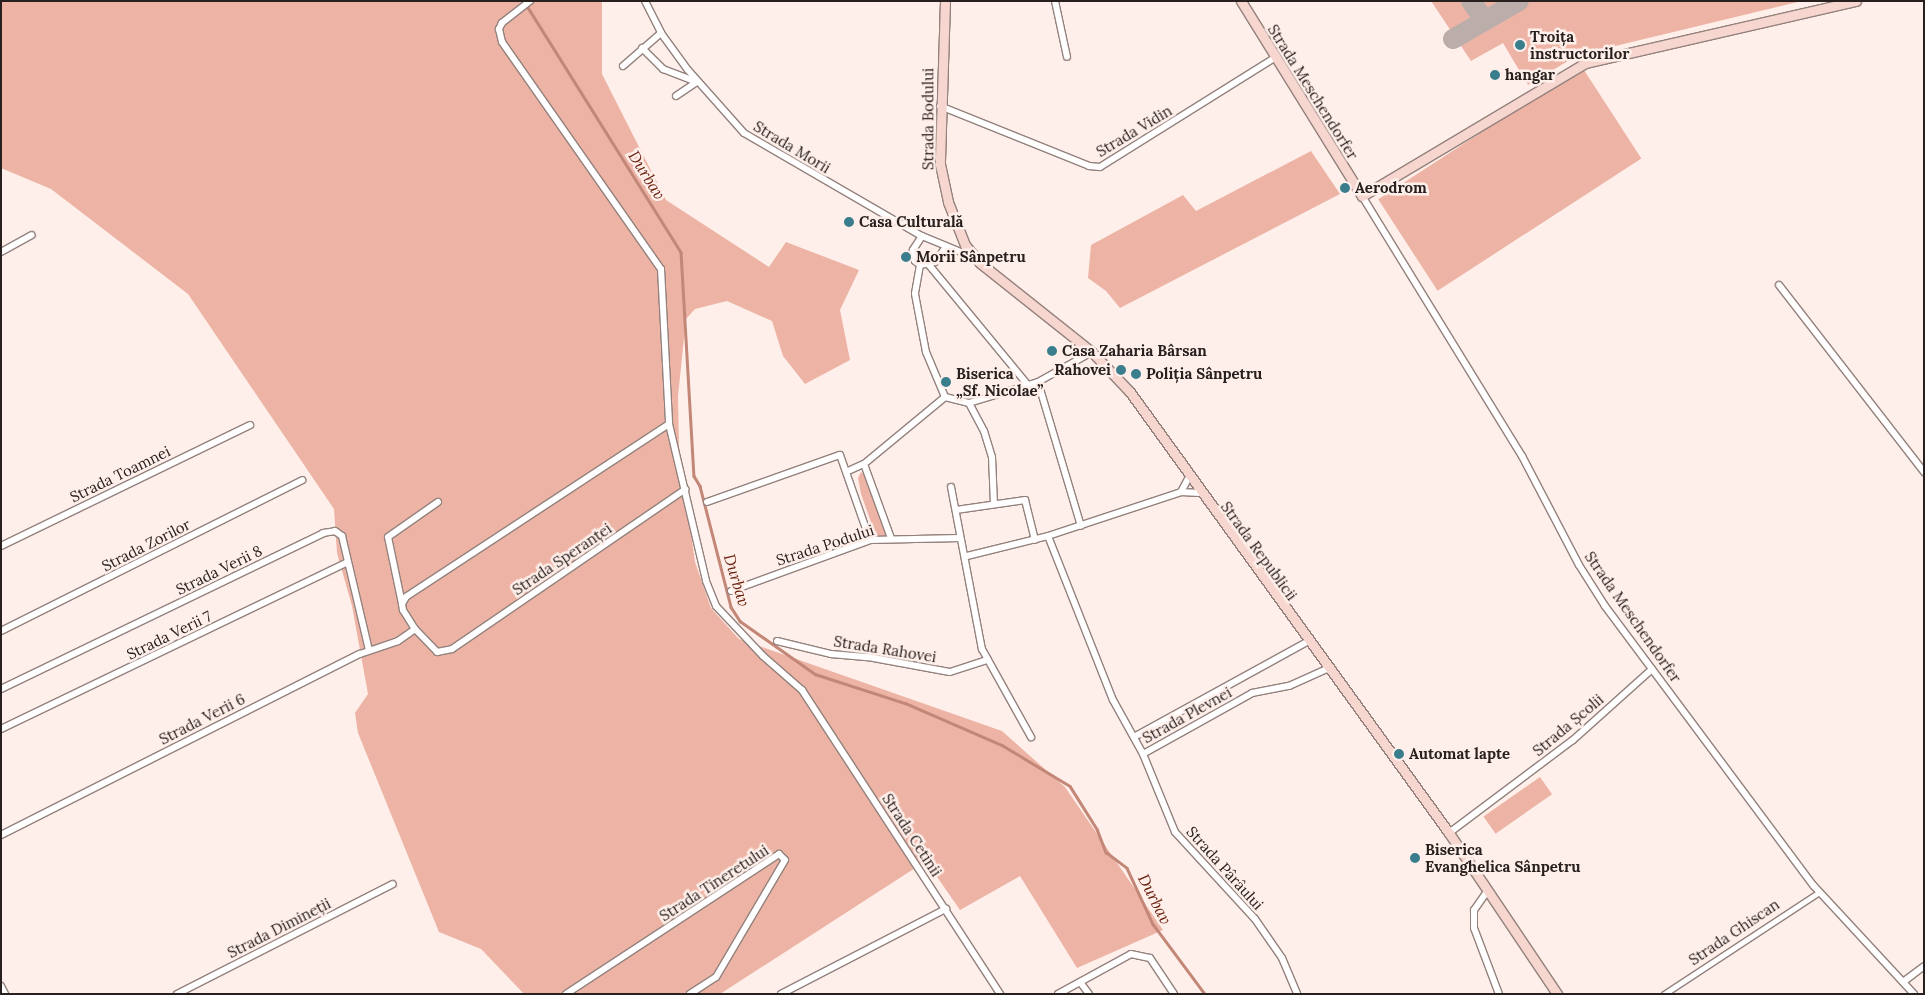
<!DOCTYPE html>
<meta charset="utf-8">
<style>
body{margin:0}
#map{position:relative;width:1925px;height:995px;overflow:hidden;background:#ffefea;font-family:Lora,serif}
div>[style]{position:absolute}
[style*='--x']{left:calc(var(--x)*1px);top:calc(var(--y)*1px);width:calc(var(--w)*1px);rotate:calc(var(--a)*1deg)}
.green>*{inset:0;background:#edb4a5;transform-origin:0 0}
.stream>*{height:2.5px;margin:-1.25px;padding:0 1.25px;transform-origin:1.25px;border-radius:1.25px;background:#c38777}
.taxiway>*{height:20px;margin:-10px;padding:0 10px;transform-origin:10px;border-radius:10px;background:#bbaeaa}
.roads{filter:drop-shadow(1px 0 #93817d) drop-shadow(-1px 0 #93817d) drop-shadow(0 1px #93817d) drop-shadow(0 -1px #93817d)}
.pedestrian>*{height:5px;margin:-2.5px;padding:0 2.5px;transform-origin:2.5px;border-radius:2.5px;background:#fff}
.minor>*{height:6px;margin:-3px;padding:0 3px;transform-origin:3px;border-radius:3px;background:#fff}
.secondary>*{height:9px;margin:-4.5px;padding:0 4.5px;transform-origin:4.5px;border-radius:4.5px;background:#f6d6ce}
.dots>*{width:14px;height:14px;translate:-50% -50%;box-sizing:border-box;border:2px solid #ffefea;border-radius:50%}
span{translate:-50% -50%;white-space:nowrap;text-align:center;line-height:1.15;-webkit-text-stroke:5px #ffefea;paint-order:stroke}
.poi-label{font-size:15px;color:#27201e;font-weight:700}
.left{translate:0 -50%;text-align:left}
.right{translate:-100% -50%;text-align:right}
.street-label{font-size:15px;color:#27201e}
.water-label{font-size:16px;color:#6b220f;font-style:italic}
.frame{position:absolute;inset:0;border:2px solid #27201e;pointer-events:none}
</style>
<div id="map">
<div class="green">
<div style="clip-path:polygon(1px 1px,602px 1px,602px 74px,666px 200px,769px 267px,786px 242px,859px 270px,840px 310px,850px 360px,805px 384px,783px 356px,772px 321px,727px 301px,695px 309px,686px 319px,678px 396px,679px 447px,695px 562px,711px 608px,739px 639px,1002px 731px,1065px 787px,1163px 930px,1077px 968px,1020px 876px,960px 910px,926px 861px,720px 994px,524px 994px,481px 949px,439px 932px,358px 733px,355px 713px,368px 694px,352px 606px,337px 553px,334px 509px,188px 294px,51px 189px,1px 168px)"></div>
<div style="clip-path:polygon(1431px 1px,1802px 1px,1578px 55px,1528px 85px,1503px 43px,1471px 61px)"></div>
<div style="left:1582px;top:67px;width:109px;height:243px;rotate:57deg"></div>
<div style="clip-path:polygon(1311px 151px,1340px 194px,1120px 308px,1106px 291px,1088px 278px,1091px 245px,1183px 195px,1196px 211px)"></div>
<div style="clip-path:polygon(861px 472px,866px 476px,888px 531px,882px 538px,876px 536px,861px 494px,858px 478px)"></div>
<div style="left:1540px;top:777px;width:21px;height:69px;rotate:55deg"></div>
</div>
<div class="stream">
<div style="--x:524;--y:1;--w:296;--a:58"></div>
<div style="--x:681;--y:252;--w:224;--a:86.7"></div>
<div style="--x:694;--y:476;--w:12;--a:59"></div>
<div style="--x:700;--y:486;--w:125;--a:75.6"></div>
<div style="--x:731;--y:607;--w:17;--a:57"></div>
<div style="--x:740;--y:621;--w:92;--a:35.2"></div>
<div style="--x:815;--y:674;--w:95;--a:17.9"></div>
<div style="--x:905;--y:703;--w:106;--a:23.4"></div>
<div style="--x:1002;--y:745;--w:79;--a:31.1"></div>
<div style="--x:1070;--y:786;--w:51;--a:57.9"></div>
<div style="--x:1097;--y:829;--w:25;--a:69"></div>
<div style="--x:1106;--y:852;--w:26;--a:37"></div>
<div style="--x:1127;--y:868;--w:62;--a:65.1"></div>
<div style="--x:1153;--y:924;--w:87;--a:53.4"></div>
</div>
<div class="taxiway">
<div style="--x:1471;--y:1;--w:24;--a:55"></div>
<div style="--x:1453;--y:39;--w:76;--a:-29.9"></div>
</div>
<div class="roads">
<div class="pedestrian">
<div style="--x:1664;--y:994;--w:186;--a:-33.3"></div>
</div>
<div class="minor">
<div style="--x:530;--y:1;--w:36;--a:142"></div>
<div style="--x:502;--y:23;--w:7;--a:117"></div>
<div style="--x:499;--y:29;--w:13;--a:77"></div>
<div style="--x:502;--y:42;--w:277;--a:55"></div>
<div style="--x:661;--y:269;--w:155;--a:87"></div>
<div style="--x:669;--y:424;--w:161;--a:76.7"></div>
<div style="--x:706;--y:581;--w:27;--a:68"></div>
<div style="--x:716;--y:606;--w:69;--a:46.8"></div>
<div style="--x:763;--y:656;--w:52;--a:41.1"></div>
<div style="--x:802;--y:690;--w:363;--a:56.9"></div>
<div style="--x:645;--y:1;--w:36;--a:63"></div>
<div style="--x:661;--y:33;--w:46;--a:53.9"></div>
<div style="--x:688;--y:70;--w:84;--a:48.4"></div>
<div style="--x:744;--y:133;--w:206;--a:30.1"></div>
<div style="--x:922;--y:236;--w:57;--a:22.5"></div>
<div style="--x:1055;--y:1;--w:57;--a:77.9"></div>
<div style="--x:642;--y:48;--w:30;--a:45"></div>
<div style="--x:663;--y:69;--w:36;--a:21"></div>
<div style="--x:623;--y:66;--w:50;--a:-41"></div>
<div style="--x:676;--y:96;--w:25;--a:-34"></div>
<div style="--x:940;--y:106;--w:161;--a:21.9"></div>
<div style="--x:1089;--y:166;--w:11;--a:5"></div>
<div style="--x:1100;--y:167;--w:208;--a:-32"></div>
<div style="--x:1362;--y:196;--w:305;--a:58.4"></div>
<div style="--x:1522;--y:456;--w:123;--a:62.4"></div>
<div style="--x:1579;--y:565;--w:49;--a:57.6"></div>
<div style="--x:1605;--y:606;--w:349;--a:53.3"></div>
<div style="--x:1814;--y:886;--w:147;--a:47.2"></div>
<div style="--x:922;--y:236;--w:17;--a:123"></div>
<div style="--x:913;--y:250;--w:11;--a:80"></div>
<div style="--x:915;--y:261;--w:6;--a:39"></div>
<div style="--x:920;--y:265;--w:15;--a:-11"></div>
<div style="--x:935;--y:262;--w:19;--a:-54"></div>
<div style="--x:1;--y:252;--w:35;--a:-29"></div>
<div style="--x:920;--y:265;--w:29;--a:100"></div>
<div style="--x:915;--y:294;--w:59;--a:79.3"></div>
<div style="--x:926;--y:352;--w:49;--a:67.1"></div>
<div style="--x:945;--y:397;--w:25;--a:14"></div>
<div style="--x:969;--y:403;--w:72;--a:-16.9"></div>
<div style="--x:1038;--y:382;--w:62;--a:-29.1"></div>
<div style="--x:929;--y:265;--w:156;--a:50.5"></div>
<div style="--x:1779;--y:285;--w:237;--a:52.2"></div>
<div style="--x:1038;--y:382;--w:150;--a:73.4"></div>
<div style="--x:969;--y:403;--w:32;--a:62"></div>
<div style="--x:984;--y:431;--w:27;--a:73"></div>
<div style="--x:992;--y:457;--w:47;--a:87.6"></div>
<div style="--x:669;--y:424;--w:315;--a:146.7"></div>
<div style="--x:406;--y:597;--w:8;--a:120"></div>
<div style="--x:402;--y:604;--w:6;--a:81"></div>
<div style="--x:403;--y:610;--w:22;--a:58"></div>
<div style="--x:415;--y:629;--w:32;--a:46"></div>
<div style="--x:437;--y:652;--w:15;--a:-11"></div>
<div style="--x:452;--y:649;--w:283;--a:-34.4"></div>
<div style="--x:864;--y:464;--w:79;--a:70"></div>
<div style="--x:848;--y:471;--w:17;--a:-24"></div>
<div style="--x:864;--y:464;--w:105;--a:-39.6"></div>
<div style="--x:951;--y:487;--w:165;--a:79.2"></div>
<div style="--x:982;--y:649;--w:101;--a:60.9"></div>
<div style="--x:1181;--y:492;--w:17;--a:-62"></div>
<div style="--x:707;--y:502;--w:141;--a:-19.5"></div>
<div style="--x:840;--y:455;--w:90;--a:70.6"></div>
<div style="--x:956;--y:510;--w:70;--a:-8.2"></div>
<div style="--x:1025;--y:500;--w:41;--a:76"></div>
<div style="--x:1048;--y:536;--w:176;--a:68.4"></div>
<div style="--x:1113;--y:700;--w:62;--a:60.9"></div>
<div style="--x:1143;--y:754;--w:84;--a:67.7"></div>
<div style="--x:1175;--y:832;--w:118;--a:47.4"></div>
<div style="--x:1255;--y:919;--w:47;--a:55.3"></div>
<div style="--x:1282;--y:958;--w:39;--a:67"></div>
<div style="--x:1;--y:546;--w:277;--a:-25.9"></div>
<div style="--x:967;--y:556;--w:83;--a:-13.9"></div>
<div style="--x:1048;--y:536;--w:140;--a:-18.3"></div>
<div style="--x:1181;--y:492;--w:19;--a:3"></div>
<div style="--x:731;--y:591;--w:148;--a:-20.1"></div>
<div style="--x:870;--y:540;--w:90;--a:-1.3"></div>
<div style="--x:402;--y:604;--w:68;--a:-101.8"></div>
<div style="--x:388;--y:537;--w:61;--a:-35"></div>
<div style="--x:1;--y:631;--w:337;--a:-26.6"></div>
<div style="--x:777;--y:641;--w:56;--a:13.5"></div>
<div style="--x:831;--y:654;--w:37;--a:5"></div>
<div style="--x:868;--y:657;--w:83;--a:10.4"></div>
<div style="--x:950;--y:672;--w:40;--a:-18"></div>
<div style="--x:1;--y:689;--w:358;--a:-25.8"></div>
<div style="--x:323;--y:533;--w:12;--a:-9"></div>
<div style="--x:335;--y:531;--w:9;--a:36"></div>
<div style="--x:342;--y:536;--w:117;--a:76.7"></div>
<div style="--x:1;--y:729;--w:385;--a:-25.7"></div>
<div style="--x:1134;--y:737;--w:197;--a:-28.8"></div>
<div style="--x:1143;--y:754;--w:125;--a:-29.2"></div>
<div style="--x:1252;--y:693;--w:38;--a:-11"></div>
<div style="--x:1289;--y:686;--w:42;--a:-24.1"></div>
<div style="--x:1449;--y:833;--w:155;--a:-36.9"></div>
<div style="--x:1573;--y:740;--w:106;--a:-41.9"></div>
<div style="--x:1;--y:835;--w:402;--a:-26.8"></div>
<div style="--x:360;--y:654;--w:40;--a:-18.9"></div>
<div style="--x:398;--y:641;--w:21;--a:-35"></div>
<div style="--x:1486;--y:893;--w:21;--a:125"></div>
<div style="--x:1474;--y:910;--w:18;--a:90"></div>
<div style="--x:1474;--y:928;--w:71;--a:69.3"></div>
<div style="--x:1080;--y:982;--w:15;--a:53"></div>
<div style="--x:1903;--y:982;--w:26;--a:-37"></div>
<div style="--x:1;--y:986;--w:9;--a:63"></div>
<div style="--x:177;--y:994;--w:242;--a:-27"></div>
<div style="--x:566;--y:994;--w:255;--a:-33.3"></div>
<div style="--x:779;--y:854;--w:8;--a:45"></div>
<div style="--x:785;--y:860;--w:136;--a:120.5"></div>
<div style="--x:716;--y:977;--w:31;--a:147"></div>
<div style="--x:781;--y:994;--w:186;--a:-27.3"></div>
<div style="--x:1058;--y:994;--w:83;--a:-28.7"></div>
<div style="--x:1131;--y:954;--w:19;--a:12"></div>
<div style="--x:1150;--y:958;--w:43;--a:56.3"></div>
</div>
<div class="secondary">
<div style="--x:945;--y:1;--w:163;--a:91.8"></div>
<div style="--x:940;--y:164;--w:39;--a:78"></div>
<div style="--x:948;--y:202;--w:46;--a:68.4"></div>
<div style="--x:965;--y:245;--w:23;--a:50"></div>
<div style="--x:980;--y:263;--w:143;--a:38.5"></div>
<div style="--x:1092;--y:352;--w:55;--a:46.5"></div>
<div style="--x:1130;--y:392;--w:544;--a:54.12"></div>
<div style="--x:1449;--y:833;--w:194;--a:56.1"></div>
<div style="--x:1241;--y:1;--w:229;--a:58.2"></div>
<div style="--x:1362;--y:196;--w:260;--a:-30.8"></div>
<div style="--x:1585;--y:63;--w:278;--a:-12.9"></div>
</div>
</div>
<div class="dots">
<div style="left:1520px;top:45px;background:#3a7e8e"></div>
<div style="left:1495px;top:75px;background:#3a7e8e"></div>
<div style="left:1345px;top:188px;background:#3a7e8e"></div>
<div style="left:849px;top:222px;background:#3a7e8e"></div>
<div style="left:906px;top:257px;background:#3a7e8e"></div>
<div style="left:1052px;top:351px;background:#3a7e8e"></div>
<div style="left:1121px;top:370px;background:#3a7e8e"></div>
<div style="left:1136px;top:374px;background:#3a7e8e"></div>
<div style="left:946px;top:382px;background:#3a7e8e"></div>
<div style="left:1399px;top:754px;background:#3a7e8e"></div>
<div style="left:1415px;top:858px;background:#3a7e8e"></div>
</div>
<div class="poi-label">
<span class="left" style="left:1530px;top:45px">Troița<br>instructorilor</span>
<span class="left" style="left:1505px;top:75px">hangar</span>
<span class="left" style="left:1355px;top:188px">Aerodrom</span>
<span class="left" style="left:859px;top:222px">Casa Culturală</span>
<span class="left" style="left:916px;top:257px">Morii Sânpetru</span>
<span class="left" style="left:1062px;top:351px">Casa Zaharia Bârsan</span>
<span class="right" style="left:1111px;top:370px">Rahovei</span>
<span class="left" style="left:956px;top:382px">Biserica<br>„Sf. Nicolae”</span>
<span class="left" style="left:1146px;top:374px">Poliția Sânpetru</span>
<span class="left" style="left:1409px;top:754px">Automat lapte</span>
<span class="left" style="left:1425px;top:858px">Biserica<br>Evanghelica Sânpetru</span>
</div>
<div class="street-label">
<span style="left:1313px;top:92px;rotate:58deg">Strada Meschendorfer</span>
<span style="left:928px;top:119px;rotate:-90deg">Strada Bodului</span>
<span style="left:1134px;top:131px;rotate:-31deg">Strada Vidin</span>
<span style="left:792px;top:147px;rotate:31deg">Strada Morii</span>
<span style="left:120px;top:474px;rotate:-26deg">Strada Toamnei</span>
<span style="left:146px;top:545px;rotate:-27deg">Strada Zorilor</span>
<span style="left:825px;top:545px;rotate:-18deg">Strada Podului</span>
<span style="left:1259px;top:551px;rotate:54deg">Strada Republicii</span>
<span style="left:562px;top:559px;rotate:-34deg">Strada Speranței</span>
<span style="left:219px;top:570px;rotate:-26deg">Strada Verii 8</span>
<span style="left:1633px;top:617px;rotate:55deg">Strada Meschendorfer</span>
<span style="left:169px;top:635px;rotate:-26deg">Strada Verii 7</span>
<span style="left:885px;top:649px;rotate:9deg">Strada Rahovei</span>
<span style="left:1187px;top:715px;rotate:-29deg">Strada Plevnei</span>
<span style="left:202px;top:719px;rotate:-27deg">Strada Verii 6</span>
<span style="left:1568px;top:725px;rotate:-40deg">Strada Școlii</span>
<span style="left:912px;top:835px;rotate:57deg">Strada Cetinii</span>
<span style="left:1225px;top:868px;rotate:48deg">Strada Pârâului</span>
<span style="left:714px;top:883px;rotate:-33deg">Strada Tineretului</span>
<span style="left:279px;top:928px;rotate:-27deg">Strada Dimineții</span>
<span style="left:1734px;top:932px;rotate:-34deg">Strada Ghiscan</span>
</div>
<div class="water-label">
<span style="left:647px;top:175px;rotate:58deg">Durbav</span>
<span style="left:737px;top:580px;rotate:73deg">Durbav</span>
<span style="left:1155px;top:899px;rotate:63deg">Durbav</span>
</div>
<div class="frame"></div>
</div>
